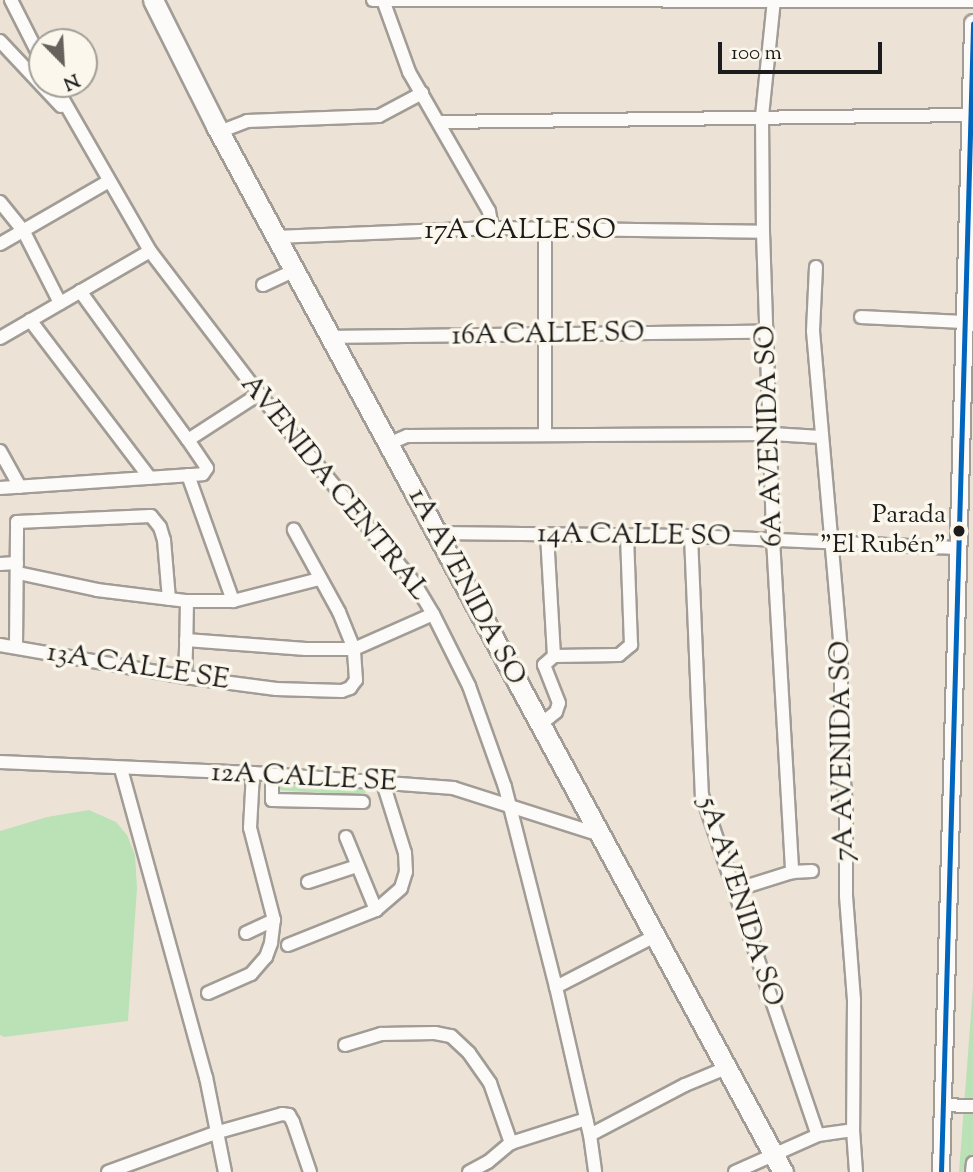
<!DOCTYPE html>
<meta charset="utf-8">
<style>
body{margin:0}
#map{position:relative;width:973px;height:1172px;overflow:hidden;background:#ece3d6;font-family:"Sorts Mill Goudy",serif}
div>[style]{position:absolute}
[style*='--x']{left:calc(var(--x)*1px);top:calc(var(--y)*1px);width:calc(var(--w)*1px);rotate:calc(var(--a)*1deg)}
.green>*{inset:0;background:#bbe1b6;transform-origin:0 0}
.roads{filter:drop-shadow(2px 0 #a19c95) drop-shadow(-2px 0 #a19c95) drop-shadow(0 2px #a19c95) drop-shadow(0 -2px #a19c95)}
.minor>*{height:12px;margin:-6px;padding:0 6px;transform-origin:6px;border-radius:6px;background:#fcfbf9}
.major>*{height:16px;margin:-8px;padding:0 8px;transform-origin:8px;border-radius:8px;background:#fcfbf9}
.highway>*{height:19px;margin:-9.5px;padding:0 9.5px;transform-origin:9.5px;border-radius:9.5px;background:#fcfbf9}
.bus-1>*{height:5px;margin:-2.5px;padding:0 2.5px;transform-origin:2.5px;border-radius:2.5px;background:#0065bd}
.dots>*{width:19px;height:19px;translate:-50% -50%;box-sizing:border-box;border:4px solid #fbf7ec;border-radius:50%}
span{translate:-50% -50%;white-space:nowrap;text-align:center;line-height:1.15;-webkit-text-stroke:7px #fbf7ec;paint-order:stroke}
.bus-label{font-size:26px;color:#1c1c1c}
.right{translate:-100% -50%;text-align:right}
.street-label{font-size:28px;color:#1c1c1c}
.north{position:absolute;left:28px;top:28px;width:70px;height:70px;box-sizing:border-box;background:#fbf7ec;border:2px solid #a29f99;border-radius:50%;rotate:156deg;font-size:19px;font-weight:700;line-height:28px;text-align:center;color:#1c1c1c}
.north::after{content:'';display:block;margin:auto;width:24px;height:32px;background:#65625d;clip-path:polygon(50% 0,100% 100%,50% 72%,0 100%)}
.scale{position:absolute;left:718px;top:42px;width:164px;height:32px;box-sizing:border-box;border:4px solid #1c1c1c;border-top:0;padding-left:9px;font-size:21px;line-height:24px;white-space:nowrap;color:#1c1c1c;-webkit-text-stroke:5px #fbf7ec;paint-order:stroke}
</style>
<div id="map">
<div class="green">
<div style="left:278px;top:783px;width:88px;height:7px;rotate:4deg"></div>
<div style="clip-path:polygon(89px 810px,116px 822px,127px 835px,135px 855px,137px 888px,128px 1021px,4px 1037px,0 1035px,0 831px,47px 817px)"></div>
<div style="clip-path:polygon(973px 987px,973px 1158px,965px 1172px,959px 1172px)"></div>
</div>
<div class="roads">
<div class="minor">
<div style="--x:11;--y:0;--w:68;--a:63.1"></div>
<div style="--x:373;--y:0;--w:600;--a:0.1"></div>
<div style="--x:383;--y:0;--w:77;--a:70.1"></div>
<div style="--x:409;--y:72;--w:160;--a:60.1"></div>
<div style="--x:489;--y:211;--w:17;--a:80"></div>
<div style="--x:774;--y:0;--w:118;--a:95.9"></div>
<div style="--x:762;--y:117;--w:115;--a:89.5"></div>
<div style="--x:763;--y:232;--w:307;--a:88.1"></div>
<div style="--x:773;--y:539;--w:334;--a:86.7"></div>
<div style="--x:0;--y:41;--w:89;--a:46.8"></div>
<div style="--x:54;--y:84;--w:193;--a:60.1"></div>
<div style="--x:150;--y:251;--w:180;--a:52.7"></div>
<div style="--x:259;--y:394;--w:246;--a:50.6"></div>
<div style="--x:415;--y:584;--w:35;--a:59"></div>
<div style="--x:433;--y:614;--w:80;--a:63.4"></div>
<div style="--x:469;--y:686;--w:107;--a:70.4"></div>
<div style="--x:505;--y:787;--w:206;--a:75.7"></div>
<div style="--x:556;--y:987;--w:152;--a:77.1"></div>
<div style="--x:590;--y:1135;--w:37;--a:82"></div>
<div style="--x:440;--y:122;--w:530;--a:-0.76"></div>
<div style="--x:219;--y:132;--w:30;--a:-21"></div>
<div style="--x:247;--y:121;--w:132;--a:-2.2"></div>
<div style="--x:379;--y:116;--w:49;--a:-28.1"></div>
<div style="--x:0;--y:202;--w:36;--a:51"></div>
<div style="--x:23;--y:230;--w:82;--a:63.1"></div>
<div style="--x:276;--y:237;--w:216;--a:-2.4"></div>
<div style="--x:492;--y:228;--w:271;--a:0.8"></div>
<div style="--x:0;--y:244;--w:126;--a:-30"></div>
<div style="--x:816;--y:267;--w:64;--a:92.7"></div>
<div style="--x:813;--y:331;--w:323;--a:85"></div>
<div style="--x:841;--y:653;--w:90;--a:90"></div>
<div style="--x:841;--y:743;--w:63;--a:85.5"></div>
<div style="--x:846;--y:806;--w:90;--a:90"></div>
<div style="--x:846;--y:896;--w:104;--a:85.6"></div>
<div style="--x:854;--y:1000;--w:130;--a:90.4"></div>
<div style="--x:853;--y:1130;--w:42;--a:85.9"></div>
<div style="--x:263;--y:285;--w:35;--a:-25"></div>
<div style="--x:80;--y:291;--w:184;--a:54.1"></div>
<div style="--x:188;--y:440;--w:85;--a:-32.9"></div>
<div style="--x:861;--y:317;--w:102;--a:2.8"></div>
<div style="--x:30;--y:320;--w:198;--a:52.8"></div>
<div style="--x:330;--y:337;--w:437;--a:-0.7"></div>
<div style="--x:0;--y:338;--w:173;--a:-30.1"></div>
<div style="--x:545;--y:435;--w:206;--a:-90"></div>
<div style="--x:388;--y:444;--w:21;--a:-23"></div>
<div style="--x:407;--y:436;--w:365;--a:-0.3"></div>
<div style="--x:772;--y:434;--w:49;--a:3.5"></div>
<div style="--x:0;--y:451;--w:41;--a:60.9"></div>
<div style="--x:188;--y:475;--w:134;--a:70.3"></div>
<div style="--x:0;--y:488;--w:203;--a:-3.9"></div>
<div style="--x:203;--y:474;--w:7;--a:-56"></div>
<div style="--x:207;--y:468;--w:34;--a:-124"></div>
<div style="--x:438;--y:533;--w:253;--a:0.7"></div>
<div style="--x:691;--y:536;--w:265;--a:2.6"></div>
<div style="--x:691;--y:536;--w:259;--a:87.6"></div>
<div style="--x:702;--y:795;--w:359;--a:71.2"></div>
<div style="--x:0;--y:564;--w:17;--a:-3"></div>
<div style="--x:18;--y:573;--w:81;--a:12.1"></div>
<div style="--x:97;--y:590;--w:91;--a:7"></div>
<div style="--x:187;--y:601;--w:46;--a:0"></div>
<div style="--x:233;--y:601;--w:89;--a:-14.3"></div>
<div style="--x:187;--y:601;--w:39;--a:91"></div>
<div style="--x:186;--y:640;--w:120;--a:4.3"></div>
<div style="--x:306;--y:649;--w:48;--a:0"></div>
<div style="--x:354;--y:649;--w:86;--a:-23.9"></div>
<div style="--x:0;--y:645;--w:188;--a:9.8"></div>
<div style="--x:185;--y:677;--w:92;--a:7.5"></div>
<div style="--x:276;--y:689;--w:66;--a:1.7"></div>
<div style="--x:342;--y:691;--w:9;--a:-21"></div>
<div style="--x:350;--y:688;--w:10;--a:-53"></div>
<div style="--x:356;--y:680;--w:31;--a:-94"></div>
<div style="--x:354;--y:649;--w:40;--a:-112"></div>
<div style="--x:339;--y:612;--w:94;--a:-118.8"></div>
<div style="--x:16;--y:647;--w:125;--a:-89.5"></div>
<div style="--x:17;--y:522;--w:134;--a:-2.6"></div>
<div style="--x:151;--y:516;--w:14;--a:51"></div>
<div style="--x:160;--y:527;--w:14;--a:73"></div>
<div style="--x:164;--y:540;--w:59;--a:85.2"></div>
<div style="--x:554;--y:656;--w:65;--a:-0.9"></div>
<div style="--x:619;--y:655;--w:16;--a:-40"></div>
<div style="--x:631;--y:645;--w:110;--a:-92.1"></div>
<div style="--x:185;--y:677;--w:37;--a:-88"></div>
<div style="--x:541;--y:724;--w:19;--a:-39"></div>
<div style="--x:556;--y:712;--w:9;--a:-72"></div>
<div style="--x:559;--y:703;--w:41;--a:-111.5"></div>
<div style="--x:544;--y:665;--w:13;--a:-42"></div>
<div style="--x:554;--y:656;--w:122;--a:-93.3"></div>
<div style="--x:0;--y:762;--w:253;--a:2.5"></div>
<div style="--x:253;--y:773;--w:201;--a:4.3"></div>
<div style="--x:453;--y:788;--w:154;--a:17.7"></div>
<div style="--x:121;--y:769;--w:320;--a:74.6"></div>
<div style="--x:206;--y:1077;--w:97;--a:78.7"></div>
<div style="--x:272;--y:775;--w:25;--a:90"></div>
<div style="--x:272;--y:800;--w:91;--a:1.3"></div>
<div style="--x:346;--y:837;--w:79;--a:67.7"></div>
<div style="--x:308;--y:882;--w:52;--a:-18.1"></div>
<div style="--x:735;--y:890;--w:60;--a:-17.5"></div>
<div style="--x:792;--y:872;--w:20;--a:-3"></div>
<div style="--x:246;--y:933;--w:31;--a:-25"></div>
<div style="--x:274;--y:920;--w:95;--a:-104.6"></div>
<div style="--x:250;--y:828;--w:55;--a:-86.9"></div>
<div style="--x:288;--y:945;--w:95;--a:-21.7"></div>
<div style="--x:376;--y:910;--w:33;--a:-41"></div>
<div style="--x:401;--y:888;--w:17;--a:-73"></div>
<div style="--x:406;--y:872;--w:19;--a:-93"></div>
<div style="--x:405;--y:853;--w:73;--a:-107.4"></div>
<div style="--x:556;--y:987;--w:111;--a:-27.3"></div>
<div style="--x:208;--y:993;--w:47;--a:-23.8"></div>
<div style="--x:251;--y:974;--w:23;--a:-49"></div>
<div style="--x:266;--y:957;--w:15;--a:-70"></div>
<div style="--x:271;--y:943;--w:23;--a:-83"></div>
<div style="--x:345;--y:1045;--w:38;--a:-17"></div>
<div style="--x:381;--y:1034;--w:54;--a:-1.1"></div>
<div style="--x:435;--y:1033;--w:16;--a:11"></div>
<div style="--x:451;--y:1036;--w:25;--a:43"></div>
<div style="--x:469;--y:1053;--w:37;--a:55"></div>
<div style="--x:490;--y:1083;--w:64;--a:70.7"></div>
<div style="--x:942;--y:1105;--w:31;--a:2"></div>
<div style="--x:590;--y:1135;--w:107;--a:-27.8"></div>
<div style="--x:685;--y:1085;--w:44;--a:-22.5"></div>
<div style="--x:108;--y:1172;--w:114;--a:-20"></div>
<div style="--x:215;--y:1133;--w:70;--a:-15.8"></div>
<div style="--x:282;--y:1114;--w:7;--a:8"></div>
<div style="--x:289;--y:1115;--w:8;--a:60"></div>
<div style="--x:293;--y:1122;--w:53;--a:71.2"></div>
<div style="--x:469;--y:1172;--w:21;--a:-28"></div>
<div style="--x:488;--y:1162;--w:30;--a:-40"></div>
<div style="--x:511;--y:1143;--w:79;--a:-17.7"></div>
<div style="--x:735;--y:1172;--w:91;--a:-24"></div>
<div style="--x:818;--y:1135;--w:35;--a:-8"></div>
<div style="--x:972;--y:1172;--w:9;--a:-84"></div>
</div>
<div class="major">
<div style="--x:941;--y:1172;--w:1149;--a:-88.4"></div>
</div>
<div class="highway">
<div style="--x:153;--y:0;--w:141;--a:63.4"></div>
<div style="--x:216;--y:126;--w:1190;--a:61.54"></div>
</div>
</div>
<div class="bus-1">
<div style="--x:941;--y:1172;--w:1149;--a:-88.4"></div>
</div>
<div class="dots">
<div style="left:959px;top:531px;background:#1c1c1c"></div>
</div>
<div class="bus-label">
<span class="right" style="left:946px;top:531px">Parada<br>"El Rubén"</span>
</div>
<div class="street-label">
<span style="left:520px;top:231px">17A CALLE SO</span>
<span style="left:548px;top:335px;rotate:-1deg">16A CALLE SO</span>
<span style="left:770px;top:436px;rotate:-92deg">6A AVENIDA SO</span>
<span style="left:334px;top:488px;rotate:51deg">AVENIDA CENTRAL</span>
<span style="left:634px;top:536px;rotate:1deg">14A CALLE SO</span>
<span style="left:466px;top:587px;rotate:62deg">1A AVENIDA SO</span>
<span style="left:138px;top:667px;rotate:9deg">13A CALLE SE</span>
<span style="left:843px;top:751px;rotate:-91deg">7A AVENIDA SO</span>
<span style="left:304px;top:778px;rotate:3deg">12A CALLE SE</span>
<span style="left:740px;top:902px;rotate:72deg">5A AVENIDA SO</span>
</div>
<div class="north">N</div>
<div class="scale">100 m</div>
</div>
